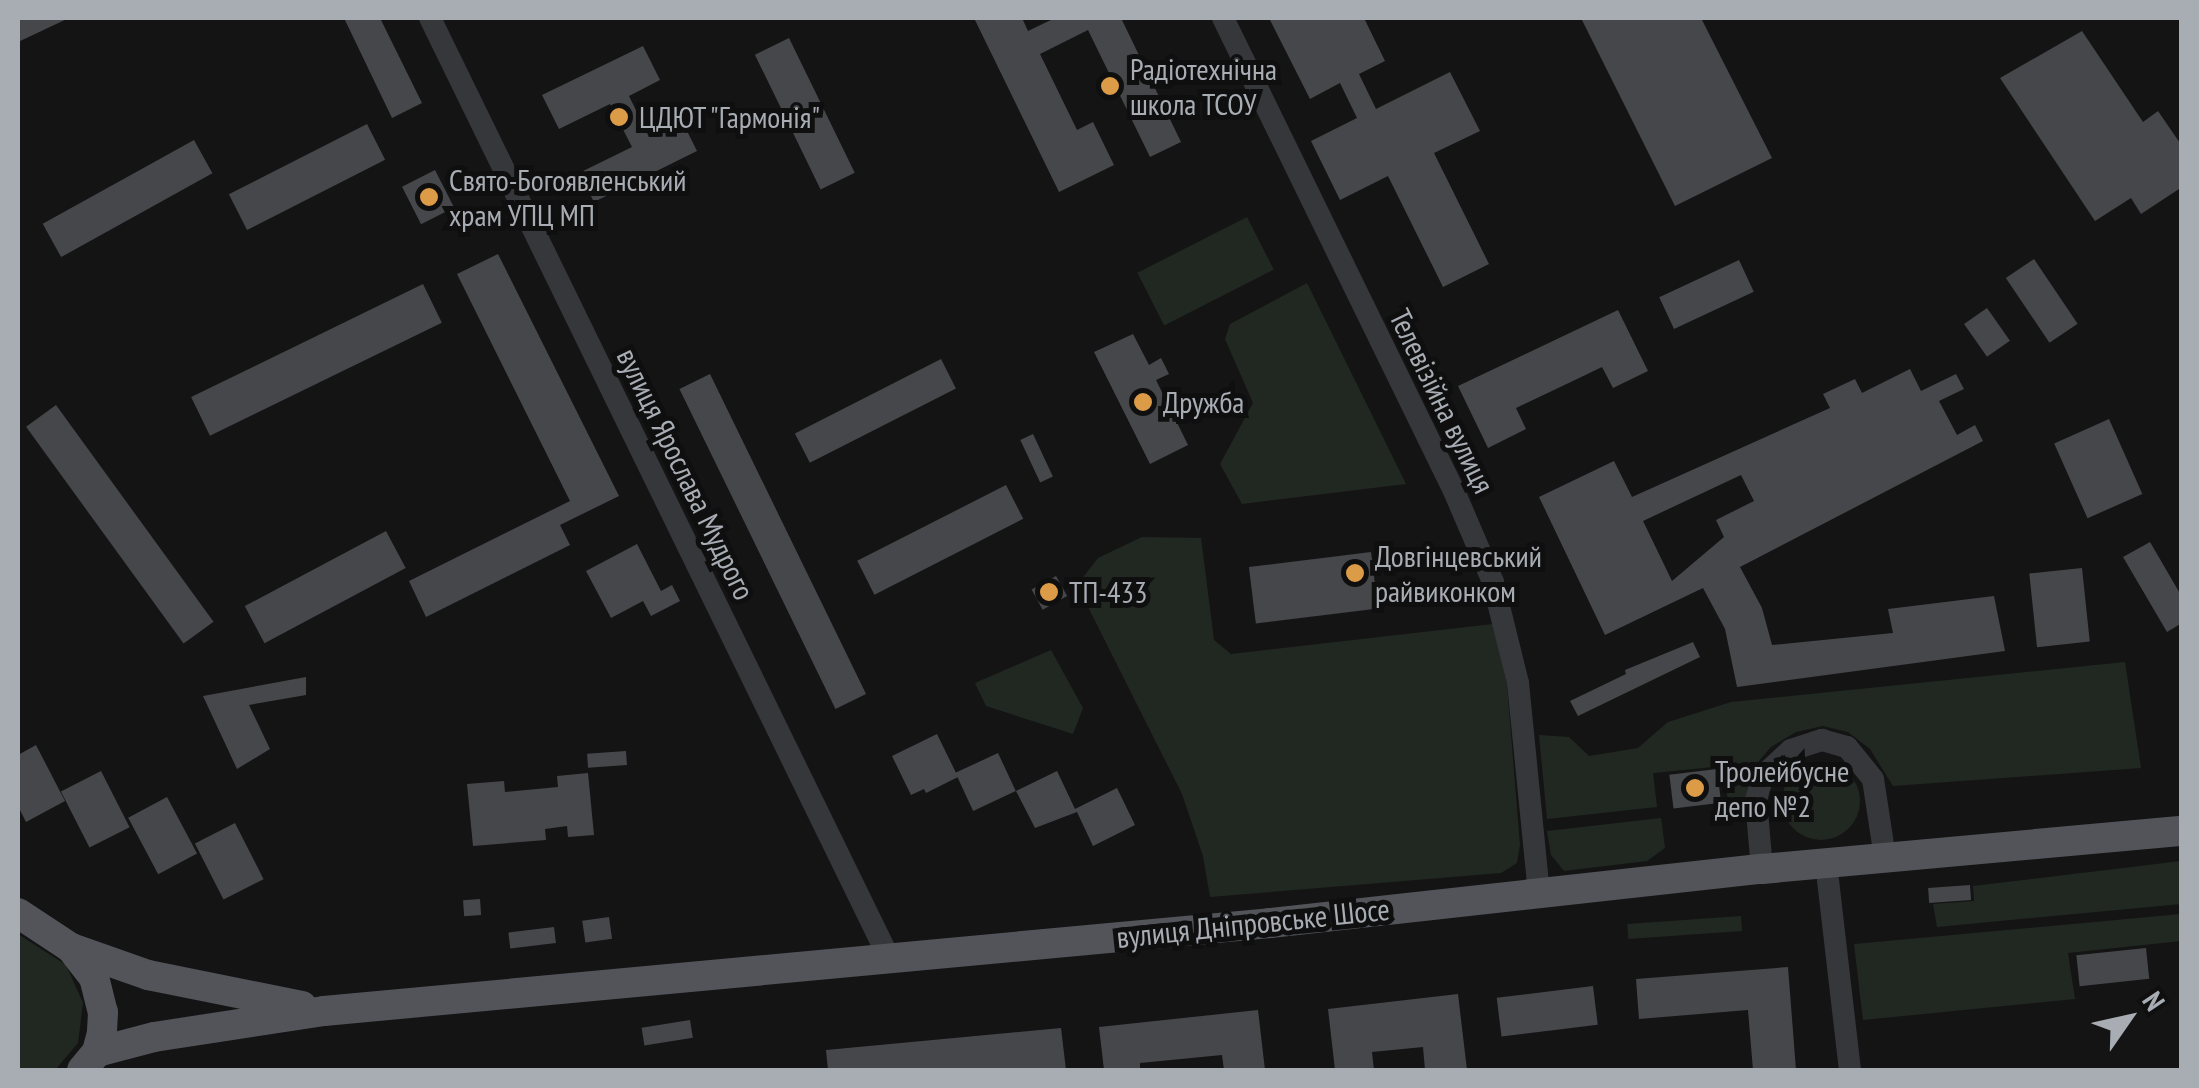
<!DOCTYPE html>
<meta charset="utf-8">
<style>
body{margin:0}
#map{position:relative;width:2199px;height:1088px;overflow:hidden;background:#141415;font-family:"PT Sans Narrow",sans-serif}
div>[style]{position:absolute}
[style*='--x']{left:calc(var(--x)*1px);top:calc(var(--y)*1px);width:calc(var(--w)*1px);rotate:calc(var(--a)*1deg)}
.green>*{inset:0;background:#212821;transform-origin:0 0}
.round{border-radius:50%}
.building>*{inset:0;background:#46474a;transform-origin:0 0}
.minor>*{height:22px;margin:-11px;padding:0 11px;transform-origin:11px;border-radius:11px;background:#36373a}
.major>*{height:30px;margin:-15px;padding:0 15px;transform-origin:15px;border-radius:15px;background:#525459}
.dots>*{width:28px;height:28px;translate:-50% -50%;box-sizing:border-box;border:5px solid #0f0f10;border-radius:50%}
span{translate:-50% -50%;white-space:nowrap;text-align:center;line-height:1.15;-webkit-text-stroke:10px #0f0f10;paint-order:stroke}
.poi-label{font-size:30px;color:#a8adb4}
.left{translate:0 -50%;text-align:left}
.street-label{font-size:30px;color:#a8adb4}
.frame{position:absolute;inset:0;border:20px solid #a8adb4;pointer-events:none}
.north{position:absolute;left:2079px;top:968px;width:100px;height:100px;-webkit-text-stroke:8px #0f0f10;paint-order:stroke;rotate:56deg;font-size:28px;font-weight:700;line-height:40px;text-align:center;color:#a8adb4}
.north::after{content:'';display:block;margin:auto;width:35px;height:45px;background:#a8adb4;clip-path:polygon(50% 0,100% 100%,50% 72%,0 100%)}
</style>
<div id="map">
<div class="green">
<div style="left:1247px;top:217px;width:59px;height:123px;rotate:63deg"></div>
<div style="clip-path:polygon(1307px 283px,1406px 484px,1242px 504px,1220px 464px,1253px 403px,1225px 339px,1230px 324px)"></div>
<div style="clip-path:polygon(1142px 537px,1201px 538px,1214px 640px,1231px 654px,1493px 624px,1507px 685px,1520px 845px,1517px 863px,1501px 873px,1210px 897px,1203px 856px,1182px 794px,1077px 585px,1098px 558px)"></div>
<div style="clip-path:polygon(1051px 650px,1083px 708px,1073px 734px,986px 706px,975px 683px)"></div>
<div style="clip-path:polygon(2125px 662px,2141px 768px,1893px 786px,1870px 749px,1848px 732px,1823px 726px,1796px 732px,1771px 747px,1752px 769px,1746px 798px,1728px 801px,1723px 766px,1653px 773px,1657px 807px,1547px 819px,1539px 735px,1569px 737px,1589px 756px,1638px 748px,1668px 722px,1731px 702px)"></div>
<div class="round" style="left:1782px;top:762px;width:78px;height:78px"></div>
<div style="clip-path:polygon(1661px 818px,1665px 848px,1647px 861px,1564px 871px,1551px 855px,1547px 831px)"></div>
<div style="clip-path:polygon(2181px 861px,2181px 904px,1937px 927px,1933px 904px,1974px 901px,1973px 886px)"></div>
<div style="clip-path:polygon(2181px 914px,2181px 941px,2068px 953px,2075px 999px,1863px 1020px,1854px 944px)"></div>
<div style="left:1741px;top:916px;width:15px;height:114px;rotate:86deg"></div>
<div style="clip-path:polygon(18px 934px,66px 965px,83px 1003px,78px 1043px,55px 1070px,18px 1070px)"></div>
</div>
<div class="building">
<div style="clip-path:polygon(18px 18px,69px 18px,18px 42px)"></div>
<div style="clip-path:polygon(344px 18px,380px 18px,422px 103px,392px 118px)"></div>
<div style="clip-path:polygon(974px 18px,1022px 18px,1028px 31px,1055px 18px,1121px 18px,1181px 142px,1150px 157px,1088px 30px,1040px 54px,1077px 130px,1093px 122px,1114px 165px,1059px 192px)"></div>
<div style="clip-path:polygon(1269px 18px,1364px 18px,1385px 61px,1359px 74px,1376px 109px,1450px 72px,1480px 131px,1434px 153px,1489px 264px,1443px 287px,1388px 176px,1340px 200px,1311px 141px,1357px 118px,1340px 83px,1310px 99px)"></div>
<div style="clip-path:polygon(1581px 18px,1701px 18px,1772px 158px,1675px 206px)"></div>
<div style="clip-path:polygon(2082px 31px,2143px 122px,2158px 111px,2182px 146px,2182px 187px,2141px 214px,2131px 198px,2095px 221px,2000px 78px)"></div>
<div style="left:789px;top:38px;width:150px;height:38px;rotate:64deg"></div>
<div style="clip-path:polygon(643px 46px,660px 80px,629px 96px,649px 137px,682px 121px,697px 151px,594px 202px,579px 173px,632px 147px,610px 104px,559px 129px,542px 95px)"></div>
<div style="left:367px;top:124px;width:40px;height:155px;rotate:63deg"></div>
<div style="left:194px;top:140px;width:38px;height:173px;rotate:61deg"></div>
<div style="left:435px;top:170px;width:42px;height:37px;rotate:63deg"></div>
<div style="clip-path:polygon(498px 254px,619px 496px,560px 525px,570px 545px,426px 617px,409px 581px,570px 501px,457px 274px)"></div>
<div style="left:2034px;top:259px;width:78px;height:34px;rotate:56deg"></div>
<div style="left:1739px;top:260px;width:35px;height:88px;rotate:65deg"></div>
<div style="left:423px;top:284px;width:43px;height:258px;rotate:64deg"></div>
<div style="left:1987px;top:308px;width:40px;height:28px;rotate:55deg"></div>
<div style="clip-path:polygon(1618px 310px,1648px 371px,1613px 388px,1602px 367px,1575px 380px,1516px 408px,1526px 429px,1488px 448px,1458px 386px)"></div>
<div style="clip-path:polygon(1133px 334px,1149px 365px,1161px 358px,1169px 374px,1156px 380px,1188px 445px,1150px 464px,1094px 352px)"></div>
<div style="left:941px;top:359px;width:33px;height:164px;rotate:63deg"></div>
<div style="clip-path:polygon(evenodd,1910px 369px,1921px 391px,1956px 374px,1964px 389px,1939px 401px,1957px 435px,1975px 425px,1983px 441px,1740px 567px,1762px 608px,1772px 645px,1893px 633px,1888px 609px,1994px 596px,2005px 651px,1737px 687px,1725px 629px,1703px 588px,1605px 635px,1539px 497px,1614px 461px,1632px 497px,1830px 408px,1823px 394px,1855px 379px,1862px 393px,1910px 369px,1741px 475px,1754px 501px,1716px 520px,1724px 537px,1672px 581px,1643px 521px,1741px 475px)"></div>
<div style="left:710px;top:374px;width:356px;height:34px;rotate:64deg"></div>
<div style="left:56px;top:405px;width:268px;height:37px;rotate:54deg"></div>
<div style="left:2109px;top:419px;width:82px;height:60px;rotate:66deg"></div>
<div style="left:1033px;top:434px;width:47px;height:14px;rotate:65deg"></div>
<div style="left:1006px;top:485px;width:38px;height:167px;rotate:63deg"></div>
<div style="left:386px;top:531px;width:42px;height:160px;rotate:62deg"></div>
<div style="clip-path:polygon(2150px 542px,2182px 597px,2182px 623px,2167px 632px,2123px 557px)"></div>
<div style="clip-path:polygon(637px 544px,661px 591px,672px 585px,680px 601px,651px 616px,643px 601px,611px 618px,586px 571px)"></div>
<div style="left:1371px;top:552px;width:57px;height:123px;rotate:83deg"></div>
<div style="left:2082px;top:568px;width:74px;height:53px;rotate:84deg"></div>
<div style="left:1056px;top:576px;width:23px;height:28px;rotate:61deg"></div>
<div style="clip-path:polygon(1693px 642px,1700px 657px,1578px 716px,1570px 701px,1626px 674px,1625px 670px)"></div>
<div style="clip-path:polygon(306px 677px,306px 695px,249px 705px,270px 749px,237px 769px,203px 696px)"></div>
<div style="clip-path:polygon(937px 734px,958px 777px,926px 793px,924px 789px,911px 795px,892px 756px)"></div>
<div style="clip-path:polygon(36px 745px,65px 801px,26px 822px,18px 806px,18px 755px)"></div>
<div style="left:626px;top:751px;width:14px;height:39px;rotate:86deg"></div>
<div style="left:998px;top:753px;width:42px;height:47px;rotate:65deg"></div>
<div style="left:1717px;top:769px;width:34px;height:48px;rotate:83deg"></div>
<div style="left:101px;top:771px;width:63px;height:45px;rotate:63deg"></div>
<div style="clip-path:polygon(1057px 771px,1075px 809px,1117px 788px,1135px 825px,1093px 846px,1077px 812px,1035px 828px,1016px 791px)"></div>
<div style="clip-path:polygon(588px 773px,594px 835px,568px 837px,567px 826px,545px 829px,546px 840px,473px 846px,467px 784px,504px 781px,505px 792px,558px 787px,557px 776px)"></div>
<div style="left:167px;top:797px;width:64px;height:44px;rotate:62deg"></div>
<div style="left:235px;top:823px;width:63px;height:45px;rotate:63deg"></div>
<div style="left:1970px;top:885px;width:15px;height:42px;rotate:86deg"></div>
<div style="left:480px;top:899px;width:16px;height:17px;rotate:86deg"></div>
<div style="left:609px;top:917px;width:22px;height:27px;rotate:82deg"></div>
<div style="left:554px;top:927px;width:16px;height:46px;rotate:83deg"></div>
<div style="left:2146px;top:948px;width:31px;height:70px;rotate:84deg"></div>
<div style="clip-path:polygon(1788px 967px,1796px 1070px,1753px 1070px,1748px 1010px,1639px 1019px,1636px 979px)"></div>
<div style="left:1593px;top:986px;width:39px;height:97px;rotate:83deg"></div>
<div style="clip-path:polygon(1458px 994px,1467px 1070px,1425px 1070px,1423px 1047px,1372px 1052px,1374px 1070px,1335px 1070px,1328px 1009px)"></div>
<div style="clip-path:polygon(1258px 1010px,1265px 1070px,1224px 1070px,1222px 1055px,1140px 1063px,1140px 1070px,1104px 1070px,1099px 1027px)"></div>
<div style="left:690px;top:1020px;width:18px;height:49px;rotate:81deg"></div>
<div style="clip-path:polygon(1061px 1028px,1066px 1070px,828px 1070px,826px 1050px)"></div>
</div>
<div class="minor">
<div style="--x:430;--y:18;--w:1044;--a:63.97"></div>
<div style="--x:1223;--y:18;--w:526;--a:63.97"></div>
<div style="--x:1454;--y:491;--w:99;--a:66.8"></div>
<div style="--x:1493;--y:582;--w:104;--a:76.1"></div>
<div style="--x:1518;--y:683;--w:211;--a:84.3"></div>
<div style="--x:1826;--y:863;--w:208;--a:83.4"></div>
<div style="--x:1762;--y:869;--w:69;--a:-95"></div>
<div style="--x:1756;--y:800;--w:25;--a:-74"></div>
<div style="--x:1763;--y:776;--w:38;--a:-43"></div>
<div style="--x:1791;--y:750;--w:33;--a:-18"></div>
<div style="--x:1822;--y:740;--w:26;--a:16"></div>
<div style="--x:1847;--y:747;--w:41;--a:50.9"></div>
<div style="--x:1873;--y:779;--w:79;--a:81.3"></div>
</div>
<div class="major">
<div style="--x:18;--y:913;--w:64;--a:33.4"></div>
<div style="--x:71;--y:948;--w:37;--a:52"></div>
<div style="--x:94;--y:977;--w:36;--a:76"></div>
<div style="--x:103;--y:1012;--w:21;--a:93"></div>
<div style="--x:102;--y:1033;--w:20;--a:105"></div>
<div style="--x:97;--y:1052;--w:23;--a:130"></div>
<div style="--x:71;--y:948;--w:82;--a:19.3"></div>
<div style="--x:148;--y:975;--w:157;--a:11.4"></div>
<div style="--x:97;--y:1052;--w:59;--a:-14.7"></div>
<div style="--x:154;--y:1037;--w:172;--a:-8.7"></div>
<div style="--x:324;--y:1011;--w:950;--a:-5.31"></div>
<div style="--x:1270;--y:923;--w:495;--a:-6.3"></div>
<div style="--x:1762;--y:869;--w:422;--a:-5.2"></div>
</div>
<div class="dots">
<div style="left:1110px;top:86px;background:#db9b47"></div>
<div style="left:619px;top:117px;background:#db9b47"></div>
<div style="left:429px;top:197px;background:#db9b47"></div>
<div style="left:1143px;top:402px;background:#db9b47"></div>
<div style="left:1355px;top:573px;background:#db9b47"></div>
<div style="left:1049px;top:592px;background:#db9b47"></div>
<div style="left:1695px;top:788px;background:#db9b47"></div>
</div>
<div class="poi-label">
<span class="left" style="left:1130px;top:86px">Радіотехнічна<br>школа ТСОУ</span>
<span class="left" style="left:639px;top:117px">ЦДЮТ "Гармонія"</span>
<span class="left" style="left:449px;top:197px">Свято-Богоявленський<br>храм УПЦ МП</span>
<span class="left" style="left:1163px;top:402px">Дружба</span>
<span class="left" style="left:1375px;top:573px">Довгінцевський<br>райвиконком</span>
<span class="left" style="left:1069px;top:592px">ТП-433</span>
<span class="left" style="left:1715px;top:788px">Тролейбусне<br>депо №2</span>
</div>
<div class="street-label">
<span style="left:1442px;top:401px;rotate:64deg">Телевізійна вулиця</span>
<span style="left:686px;top:474px;rotate:64deg">вулиця Ярослава Мудрого</span>
<span style="left:1253px;top:923px;rotate:-6deg">вулиця Дніпровське Шосе</span>
</div>
<div class="frame"></div>
<div class="north">N</div>
</div>
